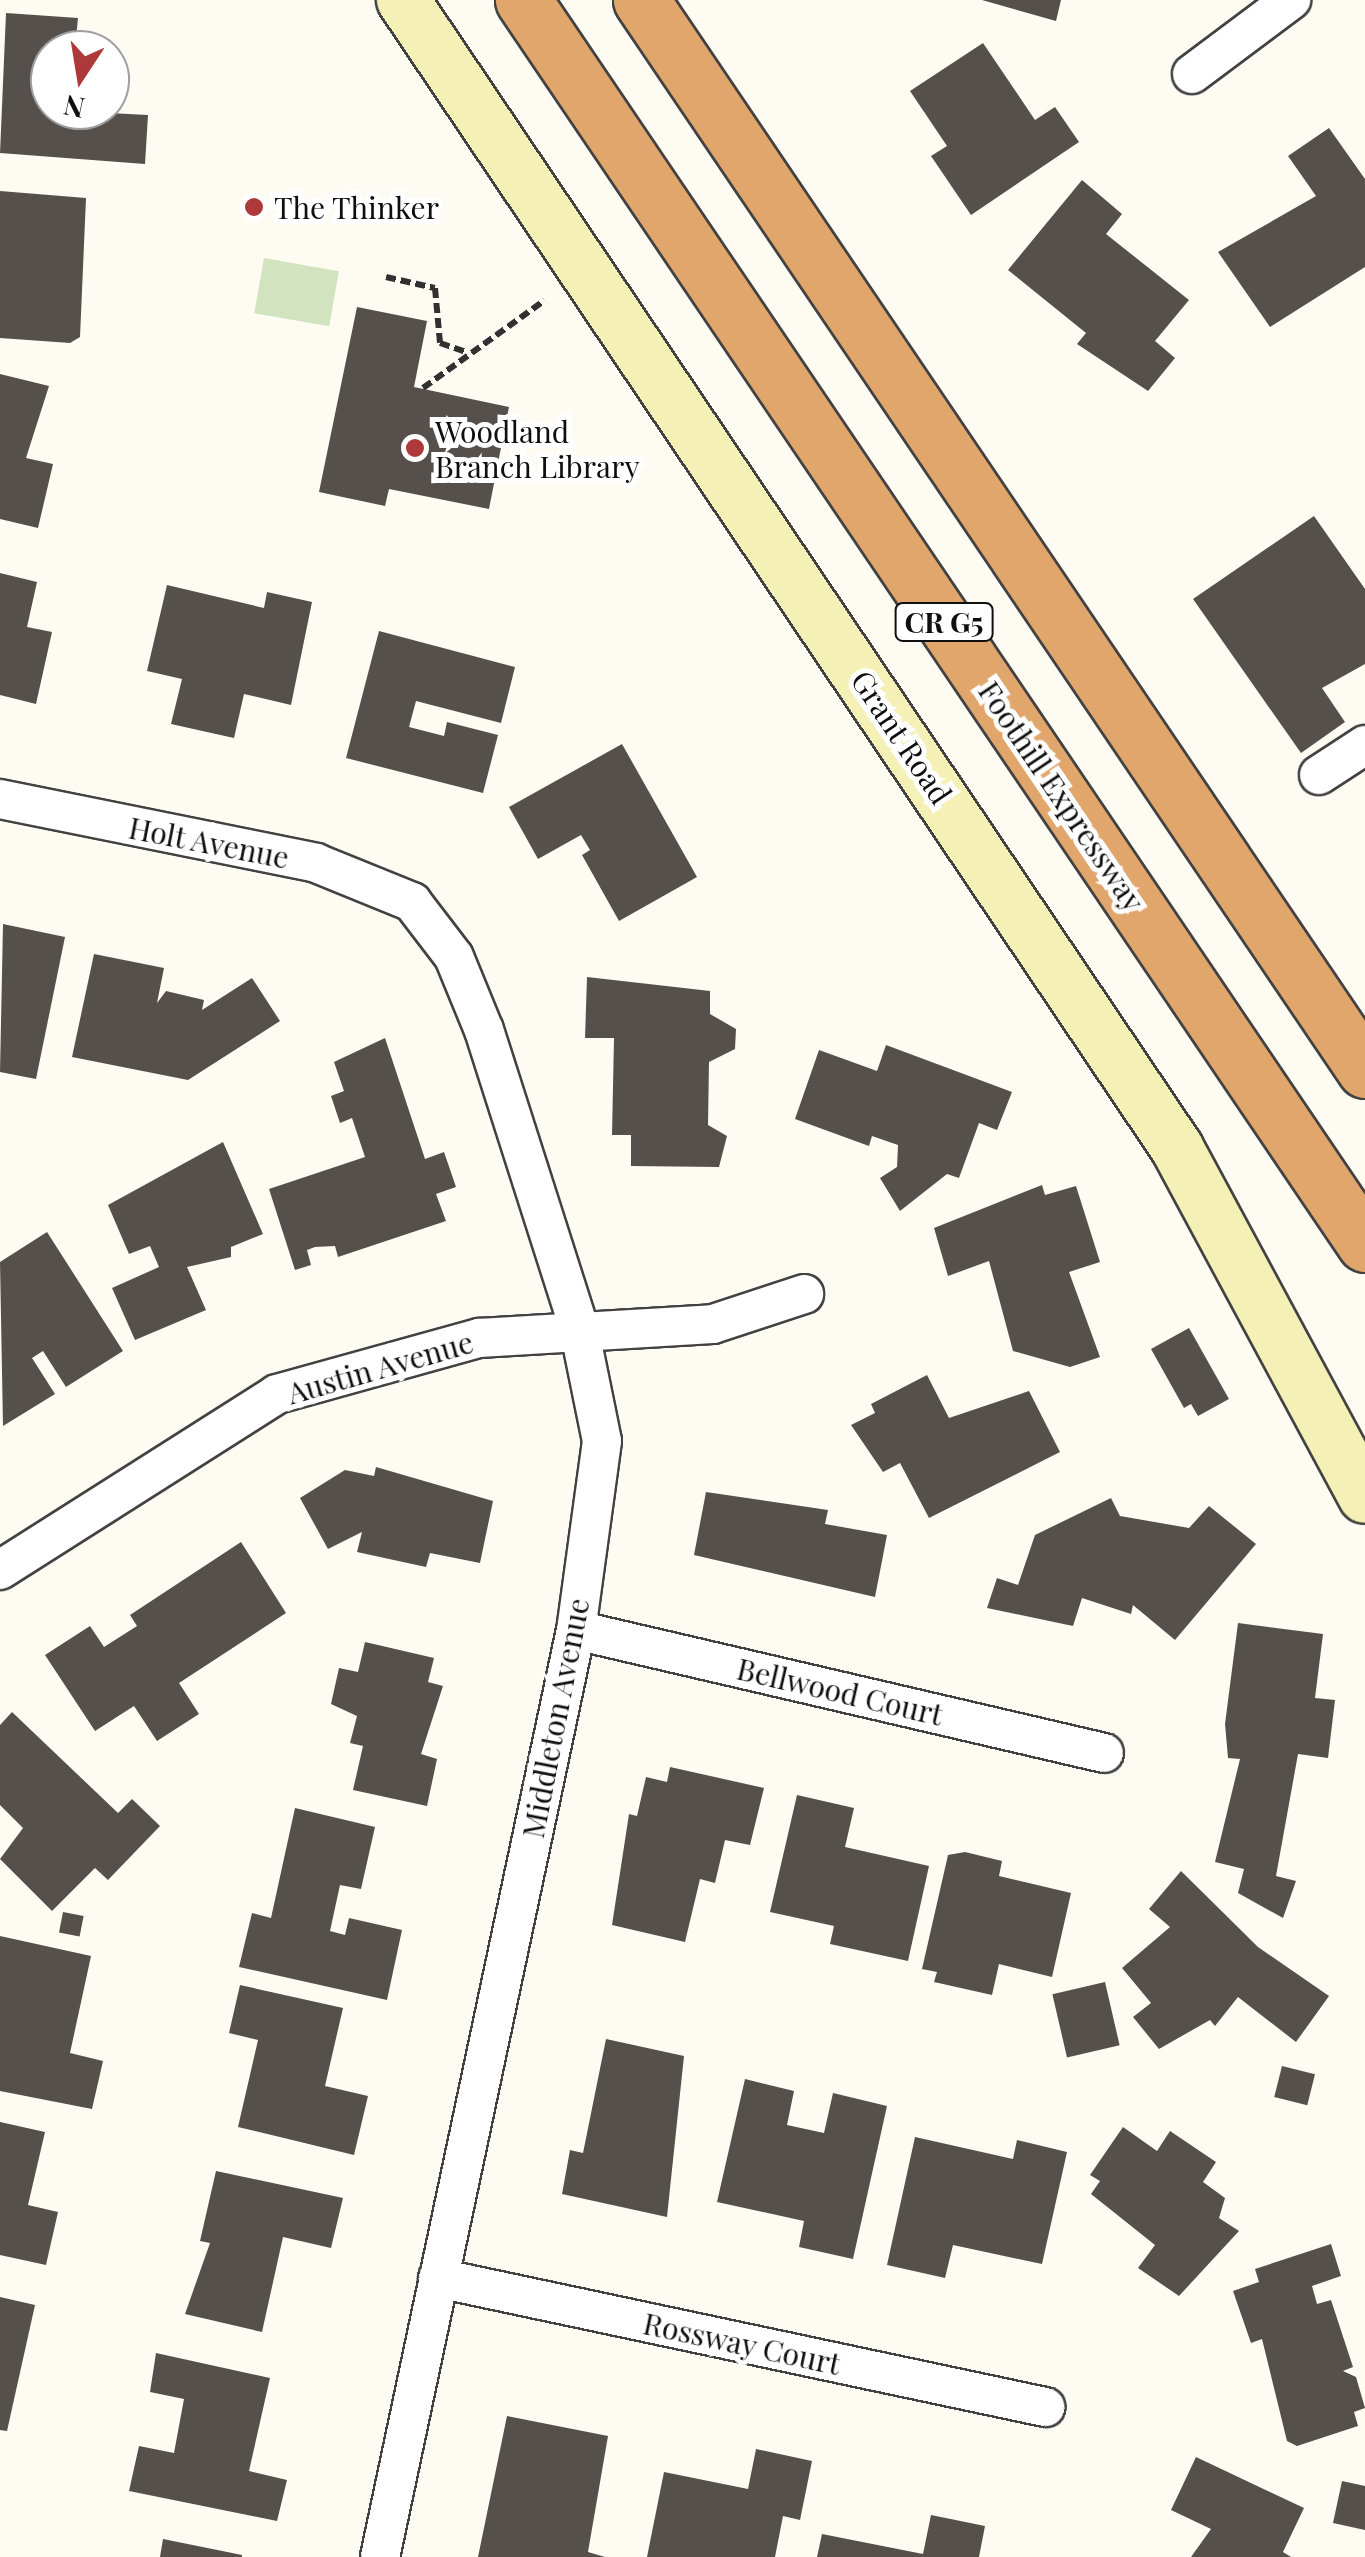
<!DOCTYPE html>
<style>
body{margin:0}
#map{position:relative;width:1365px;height:2557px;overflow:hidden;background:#fdfbf2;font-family:"Playfair Display",serif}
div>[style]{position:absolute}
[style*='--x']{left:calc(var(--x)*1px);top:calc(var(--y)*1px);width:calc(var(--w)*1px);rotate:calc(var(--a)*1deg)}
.green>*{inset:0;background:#d1e4bf;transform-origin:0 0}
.building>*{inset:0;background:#56504c;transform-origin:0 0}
.path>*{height:6px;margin-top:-3px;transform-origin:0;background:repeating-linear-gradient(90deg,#313131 0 10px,transparent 0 15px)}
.roads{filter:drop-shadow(2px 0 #424242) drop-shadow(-2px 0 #424242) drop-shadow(0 2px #424242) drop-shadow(0 -2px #424242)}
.street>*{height:38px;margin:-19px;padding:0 19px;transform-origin:19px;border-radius:19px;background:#fff}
.secondary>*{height:52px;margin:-26px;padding:0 26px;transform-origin:26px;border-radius:26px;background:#f5f0b6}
.highway>*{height:55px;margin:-27.5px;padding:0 27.5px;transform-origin:27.5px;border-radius:27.5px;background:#e1a66c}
.dots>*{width:28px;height:28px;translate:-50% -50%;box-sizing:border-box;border:5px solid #fff;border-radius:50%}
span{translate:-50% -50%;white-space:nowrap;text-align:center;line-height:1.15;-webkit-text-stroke:10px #fff;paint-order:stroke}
.shield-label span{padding:2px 8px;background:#fff;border:2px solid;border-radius:8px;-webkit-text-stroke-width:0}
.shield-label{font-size:28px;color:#0f0f0f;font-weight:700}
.poi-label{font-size:30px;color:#0f0f0f}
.left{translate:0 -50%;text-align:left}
.street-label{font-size:30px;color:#0f0f0f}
.north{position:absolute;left:30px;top:30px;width:100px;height:100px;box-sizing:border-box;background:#fff;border:2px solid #9f9f9f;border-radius:50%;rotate:192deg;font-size:28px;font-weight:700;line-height:40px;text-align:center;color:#0f0f0f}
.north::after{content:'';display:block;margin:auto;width:35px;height:45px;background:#ad393a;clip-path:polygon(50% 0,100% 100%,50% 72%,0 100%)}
</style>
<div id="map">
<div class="green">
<div style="left:264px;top:258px;width:76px;height:56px;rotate:10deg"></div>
</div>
<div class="building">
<div style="clip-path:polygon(982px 0,1061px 0,1056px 21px)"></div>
<div style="clip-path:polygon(6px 13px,78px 18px,75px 50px,50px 50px,50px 110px,148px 115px,145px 164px,0 153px)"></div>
<div style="clip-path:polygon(983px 43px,1035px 120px,1055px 107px,1079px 142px,971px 215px,931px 156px,947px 146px,910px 91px)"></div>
<div style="clip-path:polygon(1329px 128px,1365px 179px,1365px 267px,1270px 327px,1218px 252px,1316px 196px,1288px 156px)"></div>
<div style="clip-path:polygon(1082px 180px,1122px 214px,1106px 234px,1189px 300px,1155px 341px,1175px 358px,1148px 391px,1077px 344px,1086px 333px,1008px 270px)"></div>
<div style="clip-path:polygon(0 191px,86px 198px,80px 337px,70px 343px,0 338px)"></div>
<div style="clip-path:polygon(357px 307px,427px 321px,414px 387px,509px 407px,489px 509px,389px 489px,385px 506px,319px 492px)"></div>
<div style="clip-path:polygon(0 374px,49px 386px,26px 458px,53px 464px,38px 528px,0 519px)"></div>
<div style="clip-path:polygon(1314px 516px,1365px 589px,1365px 664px,1322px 688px,1345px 722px,1301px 753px,1193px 599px)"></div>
<div style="clip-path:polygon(0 573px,37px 582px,27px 627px,52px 632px,36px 704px,0 695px)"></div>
<div style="clip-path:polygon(167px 585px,264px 608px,267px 592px,312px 602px,291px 705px,244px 694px,234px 738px,171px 724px,182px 679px,147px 671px)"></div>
<div style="clip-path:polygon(379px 631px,515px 667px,501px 723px,416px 701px,409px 727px,444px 736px,447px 722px,498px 735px,483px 793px,346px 758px)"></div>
<div style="clip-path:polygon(622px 744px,697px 877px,619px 921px,582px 855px,590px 850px,581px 835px,538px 859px,509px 807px)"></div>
<div style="clip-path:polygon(3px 924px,65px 937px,36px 1079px,0 1072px)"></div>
<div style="clip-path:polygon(94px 954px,164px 968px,157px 1003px,166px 991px,204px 1000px,202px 1010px,252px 978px,280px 1021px,188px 1080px,72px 1057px)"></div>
<div style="clip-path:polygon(587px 977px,710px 991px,710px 1014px,736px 1029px,735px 1049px,709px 1062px,708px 1125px,727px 1136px,719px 1167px,631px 1166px,631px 1135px,612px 1135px,614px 1038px,585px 1038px)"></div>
<div style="clip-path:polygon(385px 1038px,425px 1159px,444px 1152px,456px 1187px,436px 1194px,446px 1221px,338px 1257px,335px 1246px,315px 1247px,307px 1250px,311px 1265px,295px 1270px,269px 1189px,365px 1157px,352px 1118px,340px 1123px,331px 1096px,344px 1091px,334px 1062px)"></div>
<div style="clip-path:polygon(886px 1045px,1012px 1092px,997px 1130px,979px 1123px,959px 1178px,947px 1174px,900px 1211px,880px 1178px,897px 1167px,898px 1145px,872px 1136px,869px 1146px,795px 1119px,819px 1050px,877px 1071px)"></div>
<div style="clip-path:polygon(223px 1142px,263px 1234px,231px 1247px,231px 1257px,187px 1267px,206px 1310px,135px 1340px,112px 1288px,159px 1267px,150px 1246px,129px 1254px,108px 1205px)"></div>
<div style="clip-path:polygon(1042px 1185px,1045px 1195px,1076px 1186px,1100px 1262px,1069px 1272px,1100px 1357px,1070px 1367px,1013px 1351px,989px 1261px,948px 1276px,934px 1228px)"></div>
<div style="clip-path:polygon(47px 1232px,123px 1351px,66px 1387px,43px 1351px,32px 1358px,55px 1394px,3px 1426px,0 1262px)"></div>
<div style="clip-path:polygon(1189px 1328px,1229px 1399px,1198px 1416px,1191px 1404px,1184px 1408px,1151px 1349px)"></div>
<div style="clip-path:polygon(927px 1375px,949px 1418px,1029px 1391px,1060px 1452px,929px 1518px,900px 1463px,883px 1472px,851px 1425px,875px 1413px,871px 1404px)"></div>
<div style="clip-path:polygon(376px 1467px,493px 1501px,480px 1563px,430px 1553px,426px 1567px,357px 1552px,362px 1532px,328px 1549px,300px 1498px,345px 1470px,374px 1476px)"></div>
<div style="clip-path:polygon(706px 1492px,828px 1510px,825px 1524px,887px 1535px,875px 1597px,694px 1555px)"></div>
<div style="clip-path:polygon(1111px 1498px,1120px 1516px,1189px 1528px,1209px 1506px,1256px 1544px,1175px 1640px,1133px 1605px,1131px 1614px,1082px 1598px,1073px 1626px,987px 1608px,997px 1578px,1018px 1585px,1035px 1535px)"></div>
<div style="clip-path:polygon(241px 1542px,286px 1613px,179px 1683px,199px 1714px,157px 1741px,134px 1706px,95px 1731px,45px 1655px,90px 1626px,104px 1647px,137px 1626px,130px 1615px)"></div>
<div style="clip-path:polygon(1238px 1623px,1323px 1634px,1315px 1698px,1335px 1700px,1328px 1758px,1298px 1754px,1276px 1876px,1296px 1881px,1283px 1918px,1238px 1893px,1244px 1869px,1215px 1862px,1240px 1759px,1228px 1758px,1225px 1724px)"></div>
<div style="clip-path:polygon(365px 1642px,434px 1658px,428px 1682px,443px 1686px,421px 1754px,437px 1759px,427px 1806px,353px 1790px,363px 1746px,350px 1743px,357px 1716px,331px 1704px,339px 1668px,358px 1672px)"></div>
<div style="clip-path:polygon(12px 1712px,118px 1813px,132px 1799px,160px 1826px,108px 1880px,95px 1868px,52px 1911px,0 1859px,23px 1828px,0 1805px,0 1725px)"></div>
<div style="clip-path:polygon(670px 1767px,764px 1788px,750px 1845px,725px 1840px,715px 1883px,700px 1879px,685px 1942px,612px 1925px,629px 1814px,637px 1816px,646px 1777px,667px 1782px)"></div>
<div style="clip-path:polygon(797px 1795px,854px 1808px,845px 1847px,929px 1866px,908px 1961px,830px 1944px,834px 1926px,770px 1912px)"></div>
<div style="clip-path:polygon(295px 1808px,375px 1827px,361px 1889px,340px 1885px,330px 1931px,345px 1935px,349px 1918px,402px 1930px,387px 2000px,239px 1967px,252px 1913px,271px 1918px)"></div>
<div style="clip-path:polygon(965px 1852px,1002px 1861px,999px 1876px,1071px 1893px,1052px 1977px,999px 1964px,992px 1995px,934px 1982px,937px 1972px,922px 1969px,948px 1855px)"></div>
<div style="clip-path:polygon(1181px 1871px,1258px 1947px,1329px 1996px,1296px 2042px,1238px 1997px,1215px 2026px,1210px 2020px,1159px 2049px,1133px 2017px,1151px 2003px,1122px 1968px,1170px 1927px,1149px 1909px)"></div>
<div style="left:63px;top:1912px;width:21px;height:21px;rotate:11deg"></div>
<div style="clip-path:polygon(0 1936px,91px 1956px,70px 2053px,103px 2061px,92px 2109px,0 2091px)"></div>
<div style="left:1105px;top:1982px;width:65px;height:54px;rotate:77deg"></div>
<div style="clip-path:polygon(240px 1985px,343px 2008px,325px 2086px,368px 2096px,354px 2155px,238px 2127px,258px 2040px,229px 2033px)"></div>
<div style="clip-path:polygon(606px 2039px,684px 2056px,667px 2217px,562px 2194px,570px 2150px,583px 2153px)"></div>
<div style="left:1282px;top:2066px;width:34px;height:32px;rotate:14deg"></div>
<div style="clip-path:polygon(745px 2079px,794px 2091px,787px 2125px,824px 2133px,833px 2093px,887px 2106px,853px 2259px,799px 2247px,804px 2221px,717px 2202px)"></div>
<div style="clip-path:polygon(0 2122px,45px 2132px,28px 2205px,58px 2212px,46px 2265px,0 2255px)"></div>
<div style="clip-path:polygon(1123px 2127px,1157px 2151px,1170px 2131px,1216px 2162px,1203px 2182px,1225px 2198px,1219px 2218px,1239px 2231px,1179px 2296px,1138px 2268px,1155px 2245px,1091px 2194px,1100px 2181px,1090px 2175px)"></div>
<div style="clip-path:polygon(915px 2137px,1013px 2159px,1017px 2140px,1067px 2152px,1042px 2264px,953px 2245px,945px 2278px,887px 2265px)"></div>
<div style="clip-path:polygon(216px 2171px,343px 2198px,331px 2248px,283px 2237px,262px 2332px,185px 2314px,210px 2243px,200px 2241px)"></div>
<div style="clip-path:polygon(1331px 2244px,1341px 2276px,1312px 2286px,1317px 2304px,1331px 2300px,1353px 2367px,1343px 2371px,1356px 2377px,1365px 2408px,1354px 2412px,1358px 2426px,1297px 2446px,1287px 2441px,1262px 2339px,1251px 2343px,1233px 2291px,1259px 2282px,1255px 2269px)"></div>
<div style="clip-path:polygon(0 2297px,35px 2305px,7px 2431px,0 2430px)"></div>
<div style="clip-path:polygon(156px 2353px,270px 2378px,249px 2471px,287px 2480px,277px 2521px,129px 2491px,139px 2446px,174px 2453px,184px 2399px,150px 2392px)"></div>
<div style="clip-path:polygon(507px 2416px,608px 2436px,588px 2552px,605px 2557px,478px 2557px)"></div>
<div style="clip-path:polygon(756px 2449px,812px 2461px,800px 2520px,783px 2516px,775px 2557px,647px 2557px,664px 2472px,748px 2489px)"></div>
<div style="clip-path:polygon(1196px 2457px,1304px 2508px,1283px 2552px,1291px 2557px,1191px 2557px,1211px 2529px,1171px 2510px)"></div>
<div style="clip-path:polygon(1342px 2481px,1365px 2486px,1365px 2530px,1333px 2523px)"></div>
<div style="clip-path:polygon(931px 2515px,985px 2526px,979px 2557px,817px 2557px,822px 2534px,923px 2554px)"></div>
<div style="clip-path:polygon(163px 2539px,242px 2555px,242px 2557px,160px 2557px)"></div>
</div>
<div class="path">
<div style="--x:386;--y:277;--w:50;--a:12.7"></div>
<div style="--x:435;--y:288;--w:55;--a:84.8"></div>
<div style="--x:440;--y:343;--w:28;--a:19"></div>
<div style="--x:423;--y:388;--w:150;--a:-35.8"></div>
</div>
<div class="roads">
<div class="street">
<div style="--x:1192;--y:74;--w:124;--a:-36.8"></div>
<div style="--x:1319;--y:775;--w:55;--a:-33.1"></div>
<div style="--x:0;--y:799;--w:322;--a:11.4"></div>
<div style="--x:316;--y:863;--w:104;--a:22.1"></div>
<div style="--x:412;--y:902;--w:69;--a:52.6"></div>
<div style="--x:454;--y:957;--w:79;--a:67.7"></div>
<div style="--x:484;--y:1030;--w:313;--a:72.3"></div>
<div style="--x:579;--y:1328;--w:115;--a:78.5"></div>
<div style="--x:602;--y:1441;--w:191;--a:97.8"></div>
<div style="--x:576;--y:1630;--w:947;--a:101.94"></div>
<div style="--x:0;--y:1570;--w:328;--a:-32.4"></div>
<div style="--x:277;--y:1394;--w:210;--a:-15.5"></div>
<div style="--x:479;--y:1338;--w:234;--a:-3.4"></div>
<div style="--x:713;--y:1324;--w:96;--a:-18.2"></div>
<div style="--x:576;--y:1630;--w:542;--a:13.11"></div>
<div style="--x:438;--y:2278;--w:621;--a:12"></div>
</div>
<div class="secondary">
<div style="--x:403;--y:0;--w:1385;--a:56.01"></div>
<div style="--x:1177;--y:1148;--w:396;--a:61.7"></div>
</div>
<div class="highway">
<div style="--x:523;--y:0;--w:1502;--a:55.91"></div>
<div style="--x:641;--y:0;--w:1292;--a:55.92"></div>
</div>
</div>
<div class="dots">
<div style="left:254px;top:207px;background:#ad393a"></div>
<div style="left:415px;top:448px;background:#ad393a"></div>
</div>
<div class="shield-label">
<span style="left:944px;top:622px">CR G5</span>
</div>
<div class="poi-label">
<span class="left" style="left:274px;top:207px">The Thinker</span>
<span class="left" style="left:435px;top:448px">Woodland<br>Branch Library</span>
</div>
<div class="street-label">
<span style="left:902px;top:737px;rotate:56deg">Grant Road</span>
<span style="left:1062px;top:796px;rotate:56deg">Foothill Expressway</span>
<span style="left:209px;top:842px;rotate:11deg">Holt Avenue</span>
<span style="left:380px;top:1367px;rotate:-16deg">Austin Avenue</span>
<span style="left:840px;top:1691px;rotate:13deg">Bellwood Court</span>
<span style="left:555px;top:1718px;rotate:-79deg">Middleton Avenue</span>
<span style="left:742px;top:2343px;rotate:12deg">Rossway Court</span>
</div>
<div class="north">N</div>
</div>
